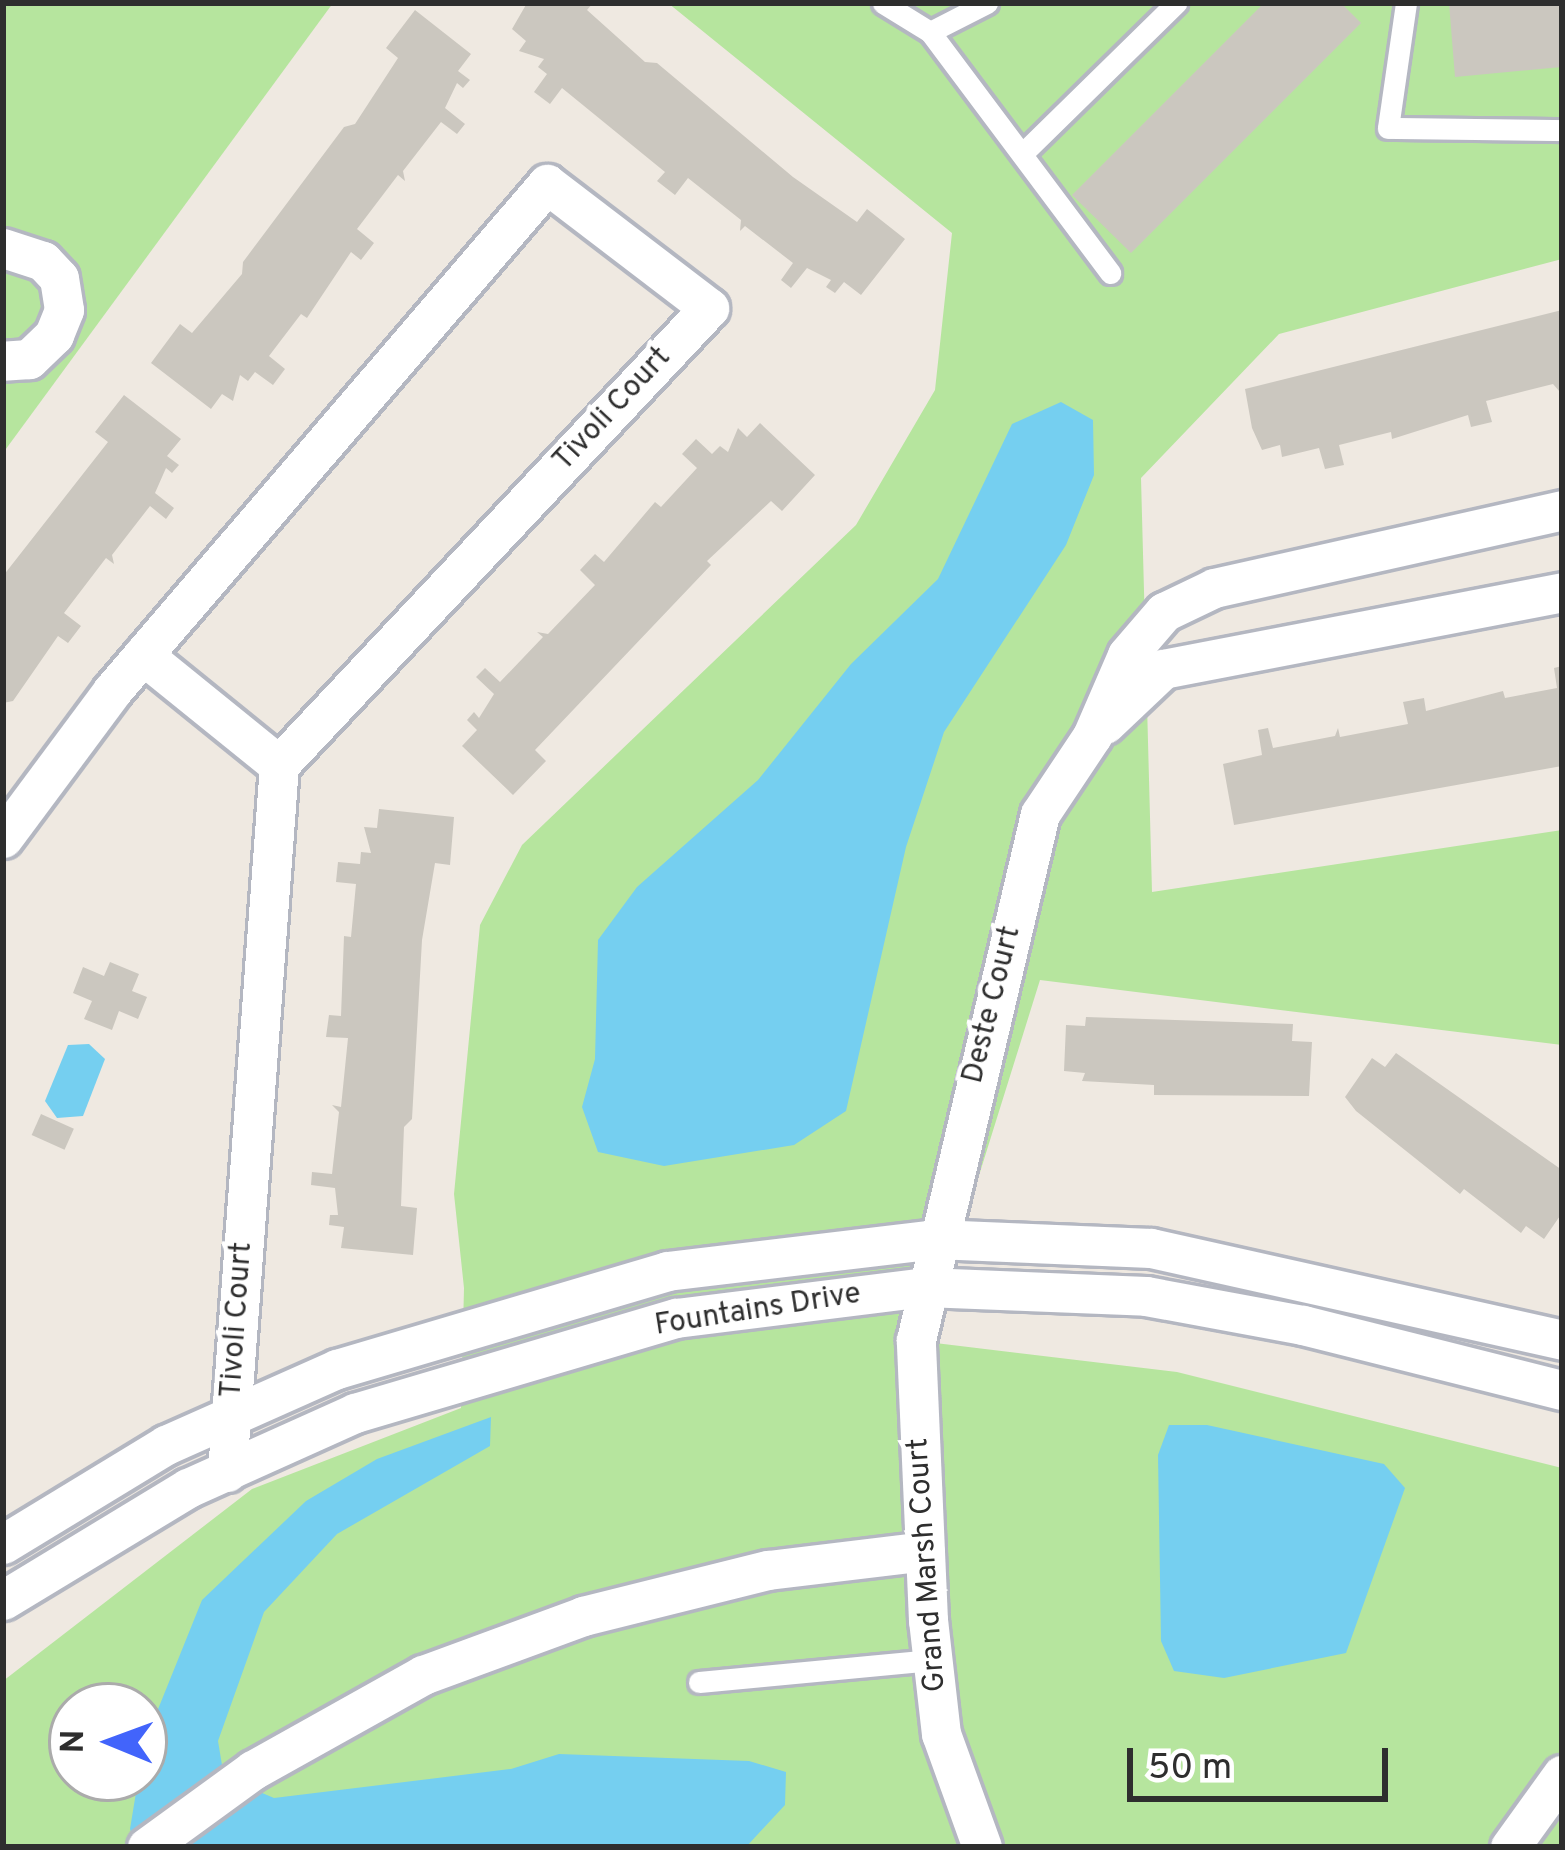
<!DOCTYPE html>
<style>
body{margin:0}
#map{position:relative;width:1565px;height:1850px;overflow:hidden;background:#efe9e1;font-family:Overpass,sans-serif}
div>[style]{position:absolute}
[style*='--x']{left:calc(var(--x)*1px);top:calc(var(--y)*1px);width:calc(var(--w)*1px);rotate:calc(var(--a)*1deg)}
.green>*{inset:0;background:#b6e59e}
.water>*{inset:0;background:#75cff0}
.building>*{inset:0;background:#cbc7bf;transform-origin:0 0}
.roads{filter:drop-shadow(3px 0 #b4b7c1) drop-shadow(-3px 0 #b4b7c1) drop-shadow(0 3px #b4b7c1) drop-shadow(0 -3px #b4b7c1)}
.service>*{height:21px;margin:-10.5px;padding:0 10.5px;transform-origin:10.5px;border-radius:10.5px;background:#fff}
.minor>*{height:39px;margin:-19.5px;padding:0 19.5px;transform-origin:19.5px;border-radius:19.5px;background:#fff}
span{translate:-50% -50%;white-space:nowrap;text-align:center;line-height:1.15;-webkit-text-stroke:9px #fff;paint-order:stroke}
.street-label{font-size:30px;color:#2e2e2e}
.frame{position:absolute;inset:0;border:6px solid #2e2e2e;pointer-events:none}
.north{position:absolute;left:48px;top:1682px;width:120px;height:120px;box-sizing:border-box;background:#fff;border:3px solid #ababab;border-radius:50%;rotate:271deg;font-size:33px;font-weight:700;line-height:48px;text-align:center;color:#2e2e2e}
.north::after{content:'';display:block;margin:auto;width:42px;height:54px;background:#4264fb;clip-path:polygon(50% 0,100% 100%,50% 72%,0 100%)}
.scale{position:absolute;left:1127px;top:1748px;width:261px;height:54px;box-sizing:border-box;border:6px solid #2e2e2e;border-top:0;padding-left:15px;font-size:36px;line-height:42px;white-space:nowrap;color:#2e2e2e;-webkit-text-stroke:9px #fff;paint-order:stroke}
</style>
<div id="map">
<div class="green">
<div style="clip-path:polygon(3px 3px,333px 3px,3px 453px)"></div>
<div style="clip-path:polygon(evenodd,668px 3px,1562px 3px,1562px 259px,1279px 334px,1141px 478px,1152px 892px,1562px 830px,1562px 1045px,1040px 980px,927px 1342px,1177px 1372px,1562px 1468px,1562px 1847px,3px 1847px,3px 1681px,252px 1489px,461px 1408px,464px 1288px,454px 1194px,480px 925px,522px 845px,856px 525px,935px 390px,952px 233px,668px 3px,72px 1706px,144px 1706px,144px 1778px,72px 1778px,72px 1706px)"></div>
</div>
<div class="water">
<div style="clip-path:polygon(1061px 402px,1093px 420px,1094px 475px,1066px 545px,944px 732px,906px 847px,846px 1111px,794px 1145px,664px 1166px,598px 1152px,582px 1107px,595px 1059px,598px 940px,637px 887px,758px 780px,851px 664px,938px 579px,1012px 424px)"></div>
<div style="clip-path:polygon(89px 1044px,105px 1059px,83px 1116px,57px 1118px,45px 1101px,68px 1045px)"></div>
<div style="clip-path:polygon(491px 1417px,490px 1446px,337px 1534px,264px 1612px,218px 1741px,224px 1777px,274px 1798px,511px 1769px,559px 1754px,749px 1761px,786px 1772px,785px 1805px,746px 1847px,136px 1847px,130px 1829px,144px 1744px,202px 1600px,306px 1501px,377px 1459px)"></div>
<div style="clip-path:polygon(1169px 1425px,1207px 1425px,1384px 1464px,1405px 1488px,1346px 1653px,1224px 1678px,1174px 1671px,1161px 1641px,1158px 1455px)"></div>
</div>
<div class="building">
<div style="clip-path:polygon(527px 3px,593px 3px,587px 10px,645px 62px,657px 63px,793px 177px,857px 222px,867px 209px,905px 239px,861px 295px,844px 282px,835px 293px,826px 287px,831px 280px,807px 268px,791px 288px,781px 280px,793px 263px,745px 226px,740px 231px,741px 220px,688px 178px,675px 195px,657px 181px,665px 172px,562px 88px,550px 104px,534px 92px,547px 74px,538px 67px,544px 59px,519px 51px,526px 41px,512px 29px)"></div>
<div style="clip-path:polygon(1264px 3px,1341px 3px,1361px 23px,1131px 253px,1072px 195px)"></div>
<div style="clip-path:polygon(1449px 3px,1562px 3px,1562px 67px,1455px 77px)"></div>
<div style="clip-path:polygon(415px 10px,471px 54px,458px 71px,470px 80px,463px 88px,457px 83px,445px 108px,465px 124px,457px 134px,441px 122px,403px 171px,405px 181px,398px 175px,357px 229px,374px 243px,361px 260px,351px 252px,307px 318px,301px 314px,269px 356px,285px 369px,273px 385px,255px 372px,248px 381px,240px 375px,233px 401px,222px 394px,211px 409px,151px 363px,180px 324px,192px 333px,242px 274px,243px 262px,344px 127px,355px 124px,398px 58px,386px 48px)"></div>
<div style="clip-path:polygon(1562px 310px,1560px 392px,1553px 384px,1486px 401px,1492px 422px,1471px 427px,1468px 415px,1392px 439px,1391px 432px,1339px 445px,1344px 465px,1325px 469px,1319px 448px,1282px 457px,1280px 445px,1262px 450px,1252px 428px,1245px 389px)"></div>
<div style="clip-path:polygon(124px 395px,181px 439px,167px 456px,179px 465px,172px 473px,166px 468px,155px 493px,174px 508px,166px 519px,150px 506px,112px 555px,114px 564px,106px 558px,64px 613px,81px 626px,68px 643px,58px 636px,13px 701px,3px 703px,3px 576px,108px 442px,95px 432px)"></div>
<div style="clip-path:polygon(760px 423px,815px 475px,782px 511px,771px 501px,707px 561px,711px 565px,535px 750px,546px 761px,513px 795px,462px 746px,477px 730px,467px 720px,474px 712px,479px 718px,494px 694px,476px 677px,485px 668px,500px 682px,543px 637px,537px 632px,548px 634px,595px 585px,580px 570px,595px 554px,604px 562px,655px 502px,661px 507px,697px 468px,682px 454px,696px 439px,712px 454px,720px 446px,728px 452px,738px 428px,747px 437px)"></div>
<div style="clip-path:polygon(1562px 666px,1562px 766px,1234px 825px,1223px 764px,1262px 755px,1258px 730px,1268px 728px,1273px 748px,1335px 736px,1338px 728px,1340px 737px,1408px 724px,1403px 702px,1424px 698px,1426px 711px,1503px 691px,1505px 698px,1557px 688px,1554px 668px)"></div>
<div style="clip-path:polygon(379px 809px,454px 817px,450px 865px,435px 863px,422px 940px,412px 1119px,404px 1127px,401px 1206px,417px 1208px,413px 1255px,341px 1248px,344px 1227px,329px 1225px,330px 1215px,338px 1215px,335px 1188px,311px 1185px,312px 1172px,332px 1174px,339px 1112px,332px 1105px,341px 1107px,348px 1038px,326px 1037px,329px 1015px,341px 1016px,344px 936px,351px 937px,356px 884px,336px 882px,338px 862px,360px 864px,361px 852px,371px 853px,364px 827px,377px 828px)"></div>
<div style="clip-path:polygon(110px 962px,139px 974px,132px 991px,147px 997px,138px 1019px,119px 1011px,112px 1030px,84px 1019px,92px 1001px,73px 993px,83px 967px,104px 976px)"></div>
<div style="clip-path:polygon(1086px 1017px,1293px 1024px,1292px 1041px,1312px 1042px,1309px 1096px,1154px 1095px,1154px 1085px,1082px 1081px,1085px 1073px,1064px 1071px,1066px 1025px,1085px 1026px)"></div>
<div style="clip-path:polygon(1396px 1053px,1562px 1170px,1562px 1213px,1544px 1239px,1526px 1226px,1521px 1233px,1464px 1189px,1460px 1194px,1356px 1111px,1345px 1097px,1372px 1058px,1385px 1067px)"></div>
<div style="left:41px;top:1114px;width:36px;height:23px;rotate:24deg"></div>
</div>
<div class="roads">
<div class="service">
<div style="--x:883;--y:3;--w:55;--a:31.7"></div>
<div style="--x:930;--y:32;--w:301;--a:53.2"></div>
<div style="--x:1406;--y:3;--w:126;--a:98.2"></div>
<div style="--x:1388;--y:128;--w:174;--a:0.7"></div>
<div style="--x:930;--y:32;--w:64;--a:-27"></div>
<div style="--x:1022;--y:154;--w:216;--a:-44.4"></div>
<div style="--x:699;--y:1682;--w:234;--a:-5.4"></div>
</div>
<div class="minor">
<div style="--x:3;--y:248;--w:42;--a:18"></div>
<div style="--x:43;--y:261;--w:23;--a:47"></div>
<div style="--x:59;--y:278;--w:32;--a:81"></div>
<div style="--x:64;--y:310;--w:27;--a:112"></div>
<div style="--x:54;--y:335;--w:35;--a:136"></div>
<div style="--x:29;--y:359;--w:26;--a:176"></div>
<div style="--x:143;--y:655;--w:175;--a:39"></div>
<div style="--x:1105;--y:724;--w:80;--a:-43.5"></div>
<div style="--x:1163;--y:669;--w:406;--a:-10.9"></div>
<div style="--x:3;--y:838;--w:183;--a:-53.4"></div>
<div style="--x:112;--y:691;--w:668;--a:-49.37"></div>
<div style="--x:547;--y:184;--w:204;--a:37.4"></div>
<div style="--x:709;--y:308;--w:627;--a:133.26"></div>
<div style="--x:279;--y:765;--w:709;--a:94.21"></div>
<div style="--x:3;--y:1544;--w:191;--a:-31.3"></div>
<div style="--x:166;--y:1445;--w:187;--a:-24"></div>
<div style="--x:337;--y:1369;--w:344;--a:-16.5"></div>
<div style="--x:667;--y:1271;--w:270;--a:-6.8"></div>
<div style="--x:935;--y:1239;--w:216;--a:2.4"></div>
<div style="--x:1151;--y:1248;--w:421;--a:12.6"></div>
<div style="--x:3;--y:1600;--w:216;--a:-31.2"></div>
<div style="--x:188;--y:1488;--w:183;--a:-24.2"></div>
<div style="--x:355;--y:1413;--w:335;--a:-16.5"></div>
<div style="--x:676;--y:1318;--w:251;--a:-7.1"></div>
<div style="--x:925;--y:1287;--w:221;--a:2.3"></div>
<div style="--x:1146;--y:1296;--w:160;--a:10.5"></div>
<div style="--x:1303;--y:1325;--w:267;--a:14.1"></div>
<div style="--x:147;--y:1847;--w:131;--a:-36"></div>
<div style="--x:253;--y:1770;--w:195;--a:-29.2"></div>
<div style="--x:423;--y:1675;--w:171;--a:-20.2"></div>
<div style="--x:583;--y:1616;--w:191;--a:-14"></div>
<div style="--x:768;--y:1570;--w:158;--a:-6.9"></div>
<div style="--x:982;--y:1847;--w:120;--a:-109.9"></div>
<div style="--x:941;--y:1734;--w:115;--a:-96.5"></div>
<div style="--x:928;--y:1620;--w:280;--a:-92.5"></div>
<div style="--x:916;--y:1340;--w:540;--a:-76.74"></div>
<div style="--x:1040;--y:814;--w:94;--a:-56.3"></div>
<div style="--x:1092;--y:736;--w:88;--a:-66.6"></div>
<div style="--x:1127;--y:655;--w:57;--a:-49.3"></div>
<div style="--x:1164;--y:612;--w:55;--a:-25.6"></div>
<div style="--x:1214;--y:588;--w:357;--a:-12.6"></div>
<div style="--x:1510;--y:1847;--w:89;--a:-54.2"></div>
</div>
</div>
<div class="street-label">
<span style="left:613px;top:410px;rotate:-47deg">Tivoli Court</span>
<span style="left:993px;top:1005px;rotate:-76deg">Deste Court</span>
<span style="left:758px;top:1311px;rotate:-9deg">Fountains Drive</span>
<span style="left:238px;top:1320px;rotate:-86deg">Tivoli Court</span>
<span style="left:928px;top:1565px;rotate:-94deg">Grand Marsh Court</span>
</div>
<div class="frame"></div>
<div class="north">N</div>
<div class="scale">50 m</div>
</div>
